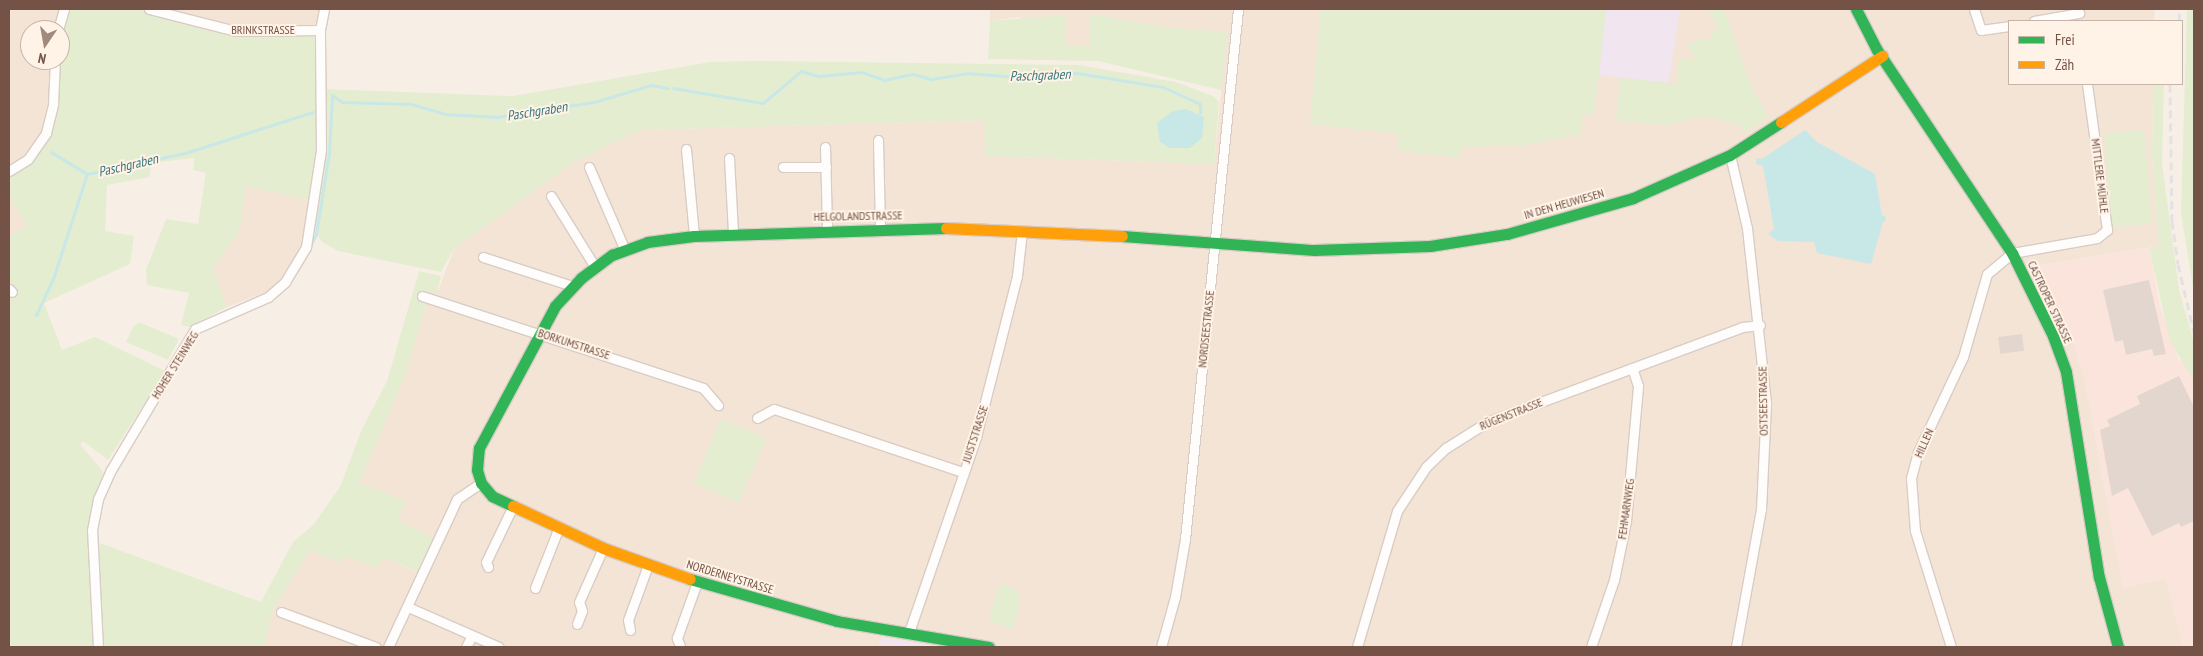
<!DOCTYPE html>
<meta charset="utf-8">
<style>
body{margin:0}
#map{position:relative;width:2203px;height:656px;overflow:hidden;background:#f7efe6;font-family:"PT Sans Narrow",sans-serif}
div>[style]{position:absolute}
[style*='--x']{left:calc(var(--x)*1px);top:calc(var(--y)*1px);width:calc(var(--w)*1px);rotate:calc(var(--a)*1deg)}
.residential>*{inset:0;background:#f3e4d6}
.commercial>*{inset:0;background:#fbe4dc}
.education>*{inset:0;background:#f1e5f0}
.green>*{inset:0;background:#e4edd0;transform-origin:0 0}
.water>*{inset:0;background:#c8e8e7}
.stream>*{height:3px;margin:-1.5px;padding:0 1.5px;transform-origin:1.5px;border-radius:1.5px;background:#c8e8e7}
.building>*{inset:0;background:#e3d6ce;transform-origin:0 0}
.roads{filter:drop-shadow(1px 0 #d8ccc5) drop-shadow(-1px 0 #d8ccc5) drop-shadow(0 1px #d8ccc5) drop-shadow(0 -1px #d8ccc5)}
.street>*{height:9px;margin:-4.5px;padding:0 4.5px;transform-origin:4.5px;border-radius:4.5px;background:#fefdfb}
.fast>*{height:11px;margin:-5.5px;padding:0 5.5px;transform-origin:5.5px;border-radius:5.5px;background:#30b455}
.slow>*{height:11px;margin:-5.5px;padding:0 5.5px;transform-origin:5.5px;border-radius:5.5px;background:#ff9f0a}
.rail>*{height:3px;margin-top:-1.5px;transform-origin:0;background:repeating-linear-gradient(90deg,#e3e1e4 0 8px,transparent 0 13px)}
span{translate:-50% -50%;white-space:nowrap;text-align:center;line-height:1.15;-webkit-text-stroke:4px #fff3e7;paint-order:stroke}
.street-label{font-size:12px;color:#755246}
.water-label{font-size:14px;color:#3a787c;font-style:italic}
.frame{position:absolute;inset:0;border:10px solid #755246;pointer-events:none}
.legend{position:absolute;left:2008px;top:20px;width:175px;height:65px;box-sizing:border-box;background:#fff3e7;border:1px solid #c8b3a7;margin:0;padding:6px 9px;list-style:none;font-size:15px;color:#755246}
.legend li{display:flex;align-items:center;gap:10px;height:25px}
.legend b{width:25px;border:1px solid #c8b3a7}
.north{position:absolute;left:20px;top:20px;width:50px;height:50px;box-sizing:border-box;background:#fff3e7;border:1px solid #c8b3a7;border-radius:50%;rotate:192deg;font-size:14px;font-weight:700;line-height:20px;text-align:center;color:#755246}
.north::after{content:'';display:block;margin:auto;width:18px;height:22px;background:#a2897e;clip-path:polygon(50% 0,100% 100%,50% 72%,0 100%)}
</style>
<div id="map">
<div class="residential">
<div style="clip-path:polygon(9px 9px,61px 9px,57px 30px,30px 30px,30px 60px,54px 60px,53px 93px,38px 146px,9px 171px)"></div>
<div style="clip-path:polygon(154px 9px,321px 9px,319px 28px,252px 32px)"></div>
<div style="clip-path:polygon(990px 9px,2155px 9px,2154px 21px,2009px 21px,2009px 84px,2153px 84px,2152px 159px,2159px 246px,2039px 265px,2066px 321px,2085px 381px,2123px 588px,2166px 578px,2183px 647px,264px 647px,272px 611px,310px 550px,339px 562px,346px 557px,383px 557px,417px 572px,434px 538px,397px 520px,405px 501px,359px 483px,405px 376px,430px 291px,437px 293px,454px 249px,572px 163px,640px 130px,984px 120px,986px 156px,1214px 164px,1227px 32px,1172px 28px,1090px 14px,1089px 46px,1066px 46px,1019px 17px,990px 21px)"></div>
<div style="clip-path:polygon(246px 186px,313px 201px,303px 246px,283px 279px,264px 293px,227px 307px,213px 268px,240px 230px)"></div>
<div style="clip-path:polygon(9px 196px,28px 226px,9px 237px)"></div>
</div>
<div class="commercial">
<div style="clip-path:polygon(2149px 248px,2160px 306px,2179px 361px,2184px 360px,2194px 381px,2194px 647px,2183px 647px,2166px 578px,2123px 588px,2085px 381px,2066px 321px,2038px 265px)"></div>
</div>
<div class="education">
<div style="clip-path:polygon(1606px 9px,1680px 9px,1669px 83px,1599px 75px)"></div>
<div style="clip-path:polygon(881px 637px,938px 647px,878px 647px)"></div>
</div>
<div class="green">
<div style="clip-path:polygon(66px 9px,142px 9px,204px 29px,235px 34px,319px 30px,319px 150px,313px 201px,246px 186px,240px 230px,213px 268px,227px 307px,190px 327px,181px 325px,189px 293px,147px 285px,146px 270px,166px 219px,198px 224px,206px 173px,193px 170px,194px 158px,151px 163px,150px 177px,107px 185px,105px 231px,134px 236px,130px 264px,44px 303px,62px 350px,95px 337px,165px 371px,108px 460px,83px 441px,80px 444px,104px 473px,94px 497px,89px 539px,261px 602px,293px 542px,314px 524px,341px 485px,361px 431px,387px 381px,419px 271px,441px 276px,437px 293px,430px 292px,405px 376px,359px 483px,406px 501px,397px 520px,434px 538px,418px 572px,383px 557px,377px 568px,346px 557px,339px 562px,310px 550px,272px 611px,264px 647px,9px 647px,9px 237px,27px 226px,9px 196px,9px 173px,18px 168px,46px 133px)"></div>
<div style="clip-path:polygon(1321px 9px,1606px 9px,1594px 115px,1583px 114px,1581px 134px,1526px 145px,1461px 147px,1460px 158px,1397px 150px,1399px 136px,1393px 133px,1310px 124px)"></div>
<div style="clip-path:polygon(1708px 9px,1724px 9px,1752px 88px,1769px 117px,1745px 133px,1740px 126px,1717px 118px,1699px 117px,1665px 125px,1616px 120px,1620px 78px,1677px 84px,1679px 59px,1695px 59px,1688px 47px,1693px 41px,1710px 39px,1717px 27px)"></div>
<div style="clip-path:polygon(2187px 9px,2194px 9px,2194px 294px,2181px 213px)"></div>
<div style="clip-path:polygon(1090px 14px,1172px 28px,1228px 32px,1221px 90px,1098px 61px,988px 59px,990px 21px,1066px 15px,1066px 46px,1089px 46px)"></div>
<div style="clip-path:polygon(755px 61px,1079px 65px,1176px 82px,1213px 96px,1219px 102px,1214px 164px,985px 156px,984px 120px,640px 130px,572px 163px,454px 249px,441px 272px,338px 251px,322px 242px,315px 230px,323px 89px,513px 96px,710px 62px)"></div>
<div style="clip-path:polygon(2153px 84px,2164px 84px,2162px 163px,2179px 290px,2194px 343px,2194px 381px,2170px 341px,2149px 248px,2159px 246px,2152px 159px)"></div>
<div style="left:2144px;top:130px;width:94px;height:40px;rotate:85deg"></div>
<div style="clip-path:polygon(141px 323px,179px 339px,168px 360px,126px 342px,134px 325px)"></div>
<div style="left:721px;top:419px;width:49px;height:70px;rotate:23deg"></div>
<div style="clip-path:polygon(1006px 583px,1018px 593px,1020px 605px,1012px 630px,989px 620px,997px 589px)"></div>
</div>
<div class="water">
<div style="clip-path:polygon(1186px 109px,1204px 117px,1202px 138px,1190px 148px,1170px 148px,1160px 142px,1157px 123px,1173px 111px)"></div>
<div style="clip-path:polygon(1805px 130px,1817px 142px,1875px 174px,1882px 216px,1885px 216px,1886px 221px,1883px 222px,1871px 264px,1817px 253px,1814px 242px,1778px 241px,1768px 234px,1774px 229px,1763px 166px,1756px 164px,1757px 158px,1762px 159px)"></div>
</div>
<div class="stream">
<div style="--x:673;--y:88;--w:91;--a:9.5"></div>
<div style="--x:763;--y:103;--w:50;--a:-40.1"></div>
<div style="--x:801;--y:71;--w:19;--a:16"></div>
<div style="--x:819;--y:76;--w:43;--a:-5.3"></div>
<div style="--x:862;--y:72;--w:23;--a:20"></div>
<div style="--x:884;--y:80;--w:30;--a:-12"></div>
<div style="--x:913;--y:74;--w:19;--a:16"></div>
<div style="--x:931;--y:79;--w:36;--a:-9"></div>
<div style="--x:967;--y:73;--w:49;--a:4.7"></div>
<div style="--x:1016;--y:77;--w:61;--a:-3.8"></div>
<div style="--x:1077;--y:73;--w:87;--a:9.2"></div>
<div style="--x:1163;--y:87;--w:41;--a:24.7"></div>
<div style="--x:1200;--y:104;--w:9;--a:90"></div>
<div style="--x:51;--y:152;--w:42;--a:31.4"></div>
<div style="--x:309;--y:248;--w:16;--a:-63"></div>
<div style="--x:316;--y:234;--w:82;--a:-80.9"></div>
<div style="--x:329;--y:153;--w:58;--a:-87"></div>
<div style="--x:332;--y:95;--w:12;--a:35"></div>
<div style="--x:342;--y:102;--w:69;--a:1.7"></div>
<div style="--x:411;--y:104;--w:36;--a:16"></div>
<div style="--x:446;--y:114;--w:51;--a:3.4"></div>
<div style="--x:497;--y:117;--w:98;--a:-8.8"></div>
<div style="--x:594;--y:102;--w:59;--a:-16.6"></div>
<div style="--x:651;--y:85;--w:17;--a:10"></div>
<div style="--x:292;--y:278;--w:26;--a:-58"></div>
<div style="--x:36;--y:315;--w:40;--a:-65"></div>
<div style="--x:53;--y:279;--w:110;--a:-72.1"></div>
<div style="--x:87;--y:174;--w:100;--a:-12.1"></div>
<div style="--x:185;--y:153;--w:134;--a:-17.8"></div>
</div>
<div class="building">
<div style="clip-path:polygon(2149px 280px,2166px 354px,2154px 356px,2152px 349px,2126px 355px,2123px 340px,2115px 342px,2103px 290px)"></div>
<div style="left:2022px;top:334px;width:17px;height:24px;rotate:83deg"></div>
<div style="clip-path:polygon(2179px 376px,2194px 407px,2194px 521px,2181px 527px,2179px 523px,2152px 536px,2128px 488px,2112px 496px,2100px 430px,2110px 426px,2107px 420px,2140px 404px,2137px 396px)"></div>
</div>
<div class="roads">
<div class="street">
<div style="--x:149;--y:9;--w:90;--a:14.2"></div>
<div style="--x:236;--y:31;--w:84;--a:-0.7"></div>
<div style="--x:1974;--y:9;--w:22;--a:72"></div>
<div style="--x:1981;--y:30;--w:28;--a:-8"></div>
<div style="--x:2034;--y:21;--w:46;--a:-10.1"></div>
<div style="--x:58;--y:30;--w:22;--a:-74"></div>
<div style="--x:878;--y:140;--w:89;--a:88.7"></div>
<div style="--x:825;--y:147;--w:83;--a:88.6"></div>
<div style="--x:686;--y:149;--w:87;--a:84.7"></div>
<div style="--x:1730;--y:155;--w:75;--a:76.9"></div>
<div style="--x:1747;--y:228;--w:177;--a:83.8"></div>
<div style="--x:1766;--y:404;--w:105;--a:92.7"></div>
<div style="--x:1761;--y:509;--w:140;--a:100.3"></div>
<div style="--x:729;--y:158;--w:75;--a:86.9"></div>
<div style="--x:589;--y:167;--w:90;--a:66.6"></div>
<div style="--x:783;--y:167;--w:43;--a:0"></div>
<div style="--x:9;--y:171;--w:22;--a:-32"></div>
<div style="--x:28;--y:159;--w:32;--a:-55"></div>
<div style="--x:46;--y:133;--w:30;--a:-76"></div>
<div style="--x:53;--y:104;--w:44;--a:-87.4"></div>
<div style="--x:551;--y:196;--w:84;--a:58.2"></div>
<div style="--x:483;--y:257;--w:94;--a:18"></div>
<div style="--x:9;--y:289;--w:4;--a:45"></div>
<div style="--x:422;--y:296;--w:296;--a:18.1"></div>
<div style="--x:703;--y:388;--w:23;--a:49"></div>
<div style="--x:757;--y:418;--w:19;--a:-28"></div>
<div style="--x:774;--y:409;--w:198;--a:18.5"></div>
<div style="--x:488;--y:567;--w:5;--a:-112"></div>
<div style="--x:486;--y:562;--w:62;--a:-64.3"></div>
<div style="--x:535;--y:588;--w:66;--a:-68.5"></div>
<div style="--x:408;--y:607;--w:99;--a:23.7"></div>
<div style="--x:281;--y:612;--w:101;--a:20.2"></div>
<div style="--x:577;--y:624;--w:14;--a:-69"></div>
<div style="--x:582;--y:611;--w:9;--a:-108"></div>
<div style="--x:579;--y:602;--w:59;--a:-66"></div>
<div style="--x:630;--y:630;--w:10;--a:-101"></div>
<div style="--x:628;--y:620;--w:59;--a:-70"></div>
<div style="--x:909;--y:632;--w:206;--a:-71"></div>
<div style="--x:976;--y:437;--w:166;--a:-75.7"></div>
<div style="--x:1017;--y:276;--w:45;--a:-83.7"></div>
<div style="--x:680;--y:646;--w:9;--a:-111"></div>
<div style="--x:677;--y:638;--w:59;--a:-70.3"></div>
<div style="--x:98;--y:647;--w:117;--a:-92.9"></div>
<div style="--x:92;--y:530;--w:32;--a:-79"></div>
<div style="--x:98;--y:499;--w:32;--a:-66"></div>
<div style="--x:111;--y:470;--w:164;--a:-59.2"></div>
<div style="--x:195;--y:329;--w:80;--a:-23.7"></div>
<div style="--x:268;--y:297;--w:23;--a:-41"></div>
<div style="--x:285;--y:282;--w:41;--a:-59"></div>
<div style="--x:306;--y:247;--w:98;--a:-81.2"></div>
<div style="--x:321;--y:150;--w:120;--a:-90.5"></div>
<div style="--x:320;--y:30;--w:21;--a:-79"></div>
<div style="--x:388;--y:647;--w:163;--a:-65"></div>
<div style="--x:457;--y:499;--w:29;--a:-34"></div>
<div style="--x:466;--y:647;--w:13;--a:-63"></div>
<div style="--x:1161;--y:647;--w:52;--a:-74.4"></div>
<div style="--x:1175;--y:597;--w:59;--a:-80.2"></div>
<div style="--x:1185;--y:539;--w:533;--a:-84.29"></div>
<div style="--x:1357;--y:647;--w:142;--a:-73.6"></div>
<div style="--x:1397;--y:511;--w:53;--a:-56.6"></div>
<div style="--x:1426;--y:467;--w:28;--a:-44"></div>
<div style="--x:1446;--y:448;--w:49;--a:-32.4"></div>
<div style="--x:1487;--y:422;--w:272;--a:-20.4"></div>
<div style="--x:1742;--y:327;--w:18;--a:-6"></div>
<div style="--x:1591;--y:647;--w:71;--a:-71.1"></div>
<div style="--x:1614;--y:580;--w:60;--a:-78.5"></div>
<div style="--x:1626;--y:521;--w:136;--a:-84.9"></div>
<div style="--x:1638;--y:386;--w:19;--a:-108"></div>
<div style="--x:1951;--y:647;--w:121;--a:-107.2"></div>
<div style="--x:1915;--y:531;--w:53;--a:-94.3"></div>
<div style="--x:1911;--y:478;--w:27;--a:-75"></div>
<div style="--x:1918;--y:452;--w:105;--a:-64.7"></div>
<div style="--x:1963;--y:357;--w:86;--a:-73.9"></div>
<div style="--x:1987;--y:274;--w:33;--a:-40"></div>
<div style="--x:2012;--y:253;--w:86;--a:-10"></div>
<div style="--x:2097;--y:238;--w:13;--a:-39"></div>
<div style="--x:2107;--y:230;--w:147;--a:-97.8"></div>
</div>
<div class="fast">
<div style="--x:1856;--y:9;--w:46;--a:62.9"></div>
<div style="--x:1877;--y:50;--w:244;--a:56.4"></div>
<div style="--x:2012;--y:253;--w:93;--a:63.7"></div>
<div style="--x:2053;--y:336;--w:38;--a:70"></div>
<div style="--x:2066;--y:372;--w:208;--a:80.9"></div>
<div style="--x:2099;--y:577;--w:73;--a:74.8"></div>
<div style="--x:1122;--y:236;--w:193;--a:4.2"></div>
<div style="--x:1314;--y:250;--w:116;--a:-2"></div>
<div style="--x:1430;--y:246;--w:78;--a:-8.9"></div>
<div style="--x:1507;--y:234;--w:131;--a:-15.9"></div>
<div style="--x:1633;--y:198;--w:106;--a:-23.9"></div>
<div style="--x:1730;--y:155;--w:61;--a:-32.9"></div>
<div style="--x:513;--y:506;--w:23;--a:-155"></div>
<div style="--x:492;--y:496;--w:17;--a:-130"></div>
<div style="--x:481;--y:483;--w:14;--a:-107"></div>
<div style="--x:477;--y:470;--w:22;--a:-85"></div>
<div style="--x:479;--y:448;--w:161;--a:-61.8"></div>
<div style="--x:555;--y:306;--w:38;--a:-47"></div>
<div style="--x:581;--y:278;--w:39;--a:-37"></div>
<div style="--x:612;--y:255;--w:37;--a:-20"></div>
<div style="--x:647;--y:242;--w:47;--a:-7.3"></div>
<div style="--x:694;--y:236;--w:252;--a:-1.8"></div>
<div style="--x:690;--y:579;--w:153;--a:15.9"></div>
<div style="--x:837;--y:621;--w:154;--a:9.7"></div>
</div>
<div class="slow">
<div style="--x:1781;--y:122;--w:121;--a:-33.2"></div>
<div style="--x:946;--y:228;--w:176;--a:2.6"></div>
<div style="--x:513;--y:506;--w:99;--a:25"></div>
<div style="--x:603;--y:548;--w:92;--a:19.6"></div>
</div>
</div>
<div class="rail">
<div style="--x:2179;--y:21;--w:12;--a:-85"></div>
<div style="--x:2170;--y:84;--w:137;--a:89.2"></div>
<div style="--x:2172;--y:221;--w:43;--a:82.1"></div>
<div style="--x:2178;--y:264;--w:71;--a:76.9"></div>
</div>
<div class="street-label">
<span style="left:263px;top:30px">BRINKSTRASSE</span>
<span style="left:2100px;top:176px;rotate:83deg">MITTLERE MÜHLE</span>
<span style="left:1564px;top:204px;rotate:-16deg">IN DEN HEUWIESEN</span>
<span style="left:858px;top:216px;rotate:-1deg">HELGOLANDSTRASSE</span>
<span style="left:2050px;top:302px;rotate:65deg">CASTROPER STRASSE</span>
<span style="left:1206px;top:329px;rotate:-84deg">NORDSEESTRASSE</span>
<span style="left:574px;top:344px;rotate:18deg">BORKUMSTRASSE</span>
<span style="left:175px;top:365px;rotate:-58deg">HOHER STEINWEG</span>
<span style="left:1763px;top:401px;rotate:-91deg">OSTSEESTRASSE</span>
<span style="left:1511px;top:414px;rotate:-22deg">RÜGENSTRASSE</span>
<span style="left:975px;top:434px;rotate:-72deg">JUISTSTRASSE</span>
<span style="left:1924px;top:443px;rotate:-66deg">HILLEN</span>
<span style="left:1626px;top:509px;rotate:-82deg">FEHMARNWEG</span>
<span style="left:730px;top:577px;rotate:17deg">NORDERNEYSTRASSE</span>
</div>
<div class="water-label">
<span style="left:1040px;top:75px;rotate:-2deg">Paschgraben</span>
<span style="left:537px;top:111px;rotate:-9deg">Paschgraben</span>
<span style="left:128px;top:165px;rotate:-13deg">Paschgraben</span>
</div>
<div class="frame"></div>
<ul class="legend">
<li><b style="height:6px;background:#30b455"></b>Frei</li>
<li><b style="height:6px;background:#ff9f0a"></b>Zäh</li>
</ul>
<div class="north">N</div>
</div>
